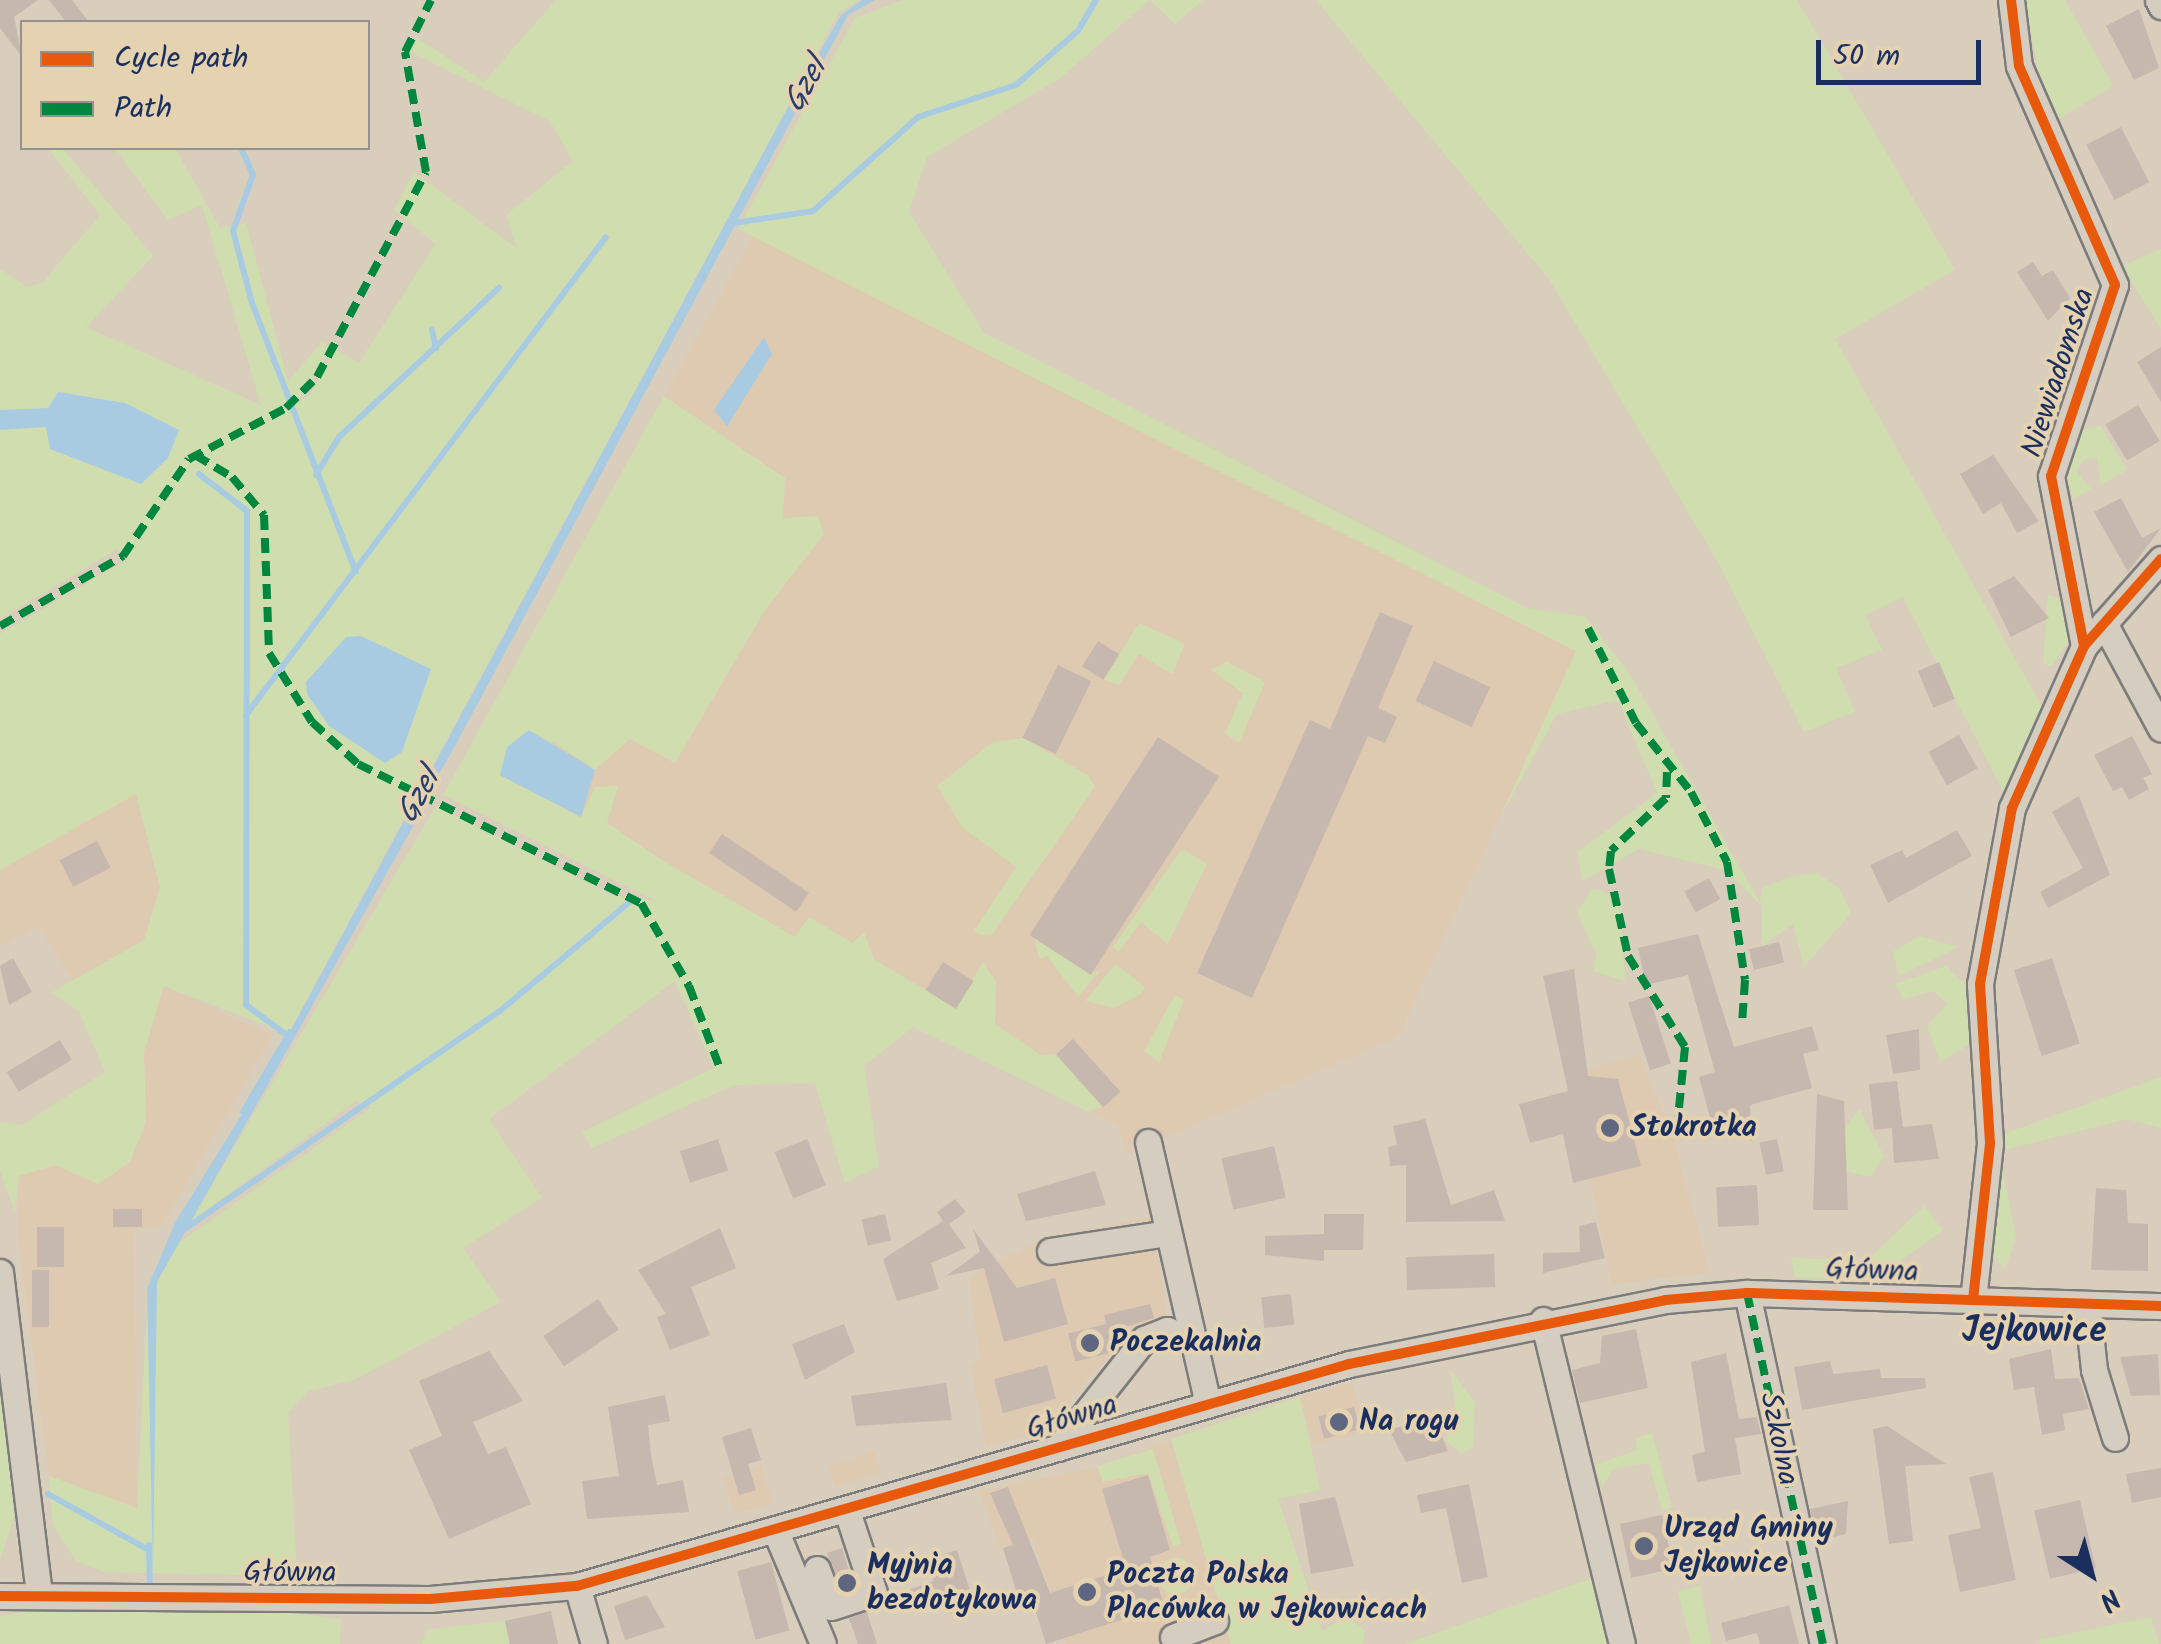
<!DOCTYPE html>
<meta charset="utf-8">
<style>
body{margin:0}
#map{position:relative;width:2161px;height:1644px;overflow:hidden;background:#d9cebc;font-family:Kalam,sans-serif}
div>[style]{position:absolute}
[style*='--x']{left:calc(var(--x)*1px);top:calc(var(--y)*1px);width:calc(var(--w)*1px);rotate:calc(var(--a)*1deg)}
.built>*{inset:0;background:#decab0;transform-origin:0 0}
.green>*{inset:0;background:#d0deaf}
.round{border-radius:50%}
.water>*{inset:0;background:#a8cbe2}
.stream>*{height:6px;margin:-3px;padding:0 3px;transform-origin:3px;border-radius:3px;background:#a8cbe2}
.building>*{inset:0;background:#c6b8ae;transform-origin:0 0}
.roads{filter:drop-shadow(2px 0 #7d7c7c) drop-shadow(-2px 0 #7d7c7c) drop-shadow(0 2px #7d7c7c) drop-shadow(0 -2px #7d7c7c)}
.minor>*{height:25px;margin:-12.5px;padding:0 12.5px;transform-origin:12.5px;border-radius:12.5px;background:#d5cdc0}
.quiet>*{height:8px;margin-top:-4px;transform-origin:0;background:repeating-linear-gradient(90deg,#00873e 0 15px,transparent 0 23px)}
.cycleway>*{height:10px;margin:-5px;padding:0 5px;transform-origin:5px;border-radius:5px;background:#e8590c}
.dots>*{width:28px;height:28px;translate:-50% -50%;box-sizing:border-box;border:5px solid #e5d2b0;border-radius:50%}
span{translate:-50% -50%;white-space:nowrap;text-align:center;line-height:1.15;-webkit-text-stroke:8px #e5d2b0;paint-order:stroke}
.street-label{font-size:30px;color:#1b2f5e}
.poi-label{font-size:30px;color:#1b2f5e;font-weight:700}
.left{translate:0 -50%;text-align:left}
.water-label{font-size:32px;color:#273e6d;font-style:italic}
.quarter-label{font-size:35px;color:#1b2f5e;font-weight:700}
.legend{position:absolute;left:20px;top:20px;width:350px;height:130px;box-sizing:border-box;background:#e5d2b0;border:2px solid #94918f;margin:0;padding:12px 18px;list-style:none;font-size:30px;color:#1b2f5e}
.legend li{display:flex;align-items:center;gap:20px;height:50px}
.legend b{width:50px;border:2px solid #94918f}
.north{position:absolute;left:2041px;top:1524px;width:100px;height:100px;-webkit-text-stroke:8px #e5d2b0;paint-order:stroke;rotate:144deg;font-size:28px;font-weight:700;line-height:40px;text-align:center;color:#1b2f5e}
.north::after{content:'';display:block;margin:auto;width:35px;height:45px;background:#1b2f5e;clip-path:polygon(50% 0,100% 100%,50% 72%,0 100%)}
.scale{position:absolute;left:1816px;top:40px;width:165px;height:45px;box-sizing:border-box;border:5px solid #1b2f5e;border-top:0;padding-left:12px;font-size:30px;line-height:35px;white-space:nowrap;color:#1b2f5e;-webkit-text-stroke:8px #e5d2b0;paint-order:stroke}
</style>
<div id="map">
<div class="built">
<div style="clip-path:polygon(754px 234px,1577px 651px,1398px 1037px,1127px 1154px,1117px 1125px,443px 795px)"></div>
<div style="clip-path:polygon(136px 794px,160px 887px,144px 940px,74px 983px,38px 926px,0 947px,0 870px)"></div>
<div style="clip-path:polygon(163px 986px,273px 1035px,161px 1227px,134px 1229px,137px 1509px,49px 1476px,17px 1230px,19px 1176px,96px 1151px,106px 1180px)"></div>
<div style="clip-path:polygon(1639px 1054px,1673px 1134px,1709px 1273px,1612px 1284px,1568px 1076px)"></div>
<div style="clip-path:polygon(1152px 1216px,1167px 1318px,1120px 1331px,1113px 1352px,1040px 1432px,986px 1447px,970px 1364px,980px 1362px,969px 1277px,1043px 1239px)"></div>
<div style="left:1352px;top:1382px;width:51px;height:54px;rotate:74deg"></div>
<div style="clip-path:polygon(1171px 1439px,1231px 1644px,1066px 1644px,1033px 1539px,1000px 1549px,979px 1491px,1108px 1465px)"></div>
<div style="left:874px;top:1451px;width:22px;height:48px;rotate:72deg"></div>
<div style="left:761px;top:1466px;width:38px;height:40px;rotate:72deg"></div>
</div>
<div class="green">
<div style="clip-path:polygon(evenodd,556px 0,860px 0,839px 12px,288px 1034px,164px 986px,144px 1052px,146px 1122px,130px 1162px,98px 1184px,55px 1165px,19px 1176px,15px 1213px,0 1170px,0 1122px,22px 1125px,105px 1072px,79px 1011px,51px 993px,144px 940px,160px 887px,136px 794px,0 870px,0 634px,128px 559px,116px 550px,0 619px,0 269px,27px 287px,42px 283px,100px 215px,48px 148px,62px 148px,153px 256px,86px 327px,261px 405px,202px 205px,168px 220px,115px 148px,175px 148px,220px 228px,246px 223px,288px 381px,322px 342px,332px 348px,299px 398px,271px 418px,310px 395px,335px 349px,359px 363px,436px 244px,394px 210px,414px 172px,517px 249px,506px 215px,573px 161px,550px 121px,411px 52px,417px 38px,484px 82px,556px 0,59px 392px,125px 403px,179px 430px,83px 460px,50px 449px,44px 415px,59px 392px)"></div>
<div style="clip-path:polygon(902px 0,1203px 0,1175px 24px,1150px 0,1059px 79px,927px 157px,909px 212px,984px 333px,1527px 608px,1586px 617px,1631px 676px,1760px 903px,1762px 888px,1786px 878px,1817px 873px,1839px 888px,1851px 913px,1804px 967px,1793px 924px,1762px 946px,1762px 906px,1726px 870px,1639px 849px,1582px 881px,1578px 852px,1657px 793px,1618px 700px,1557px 714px,1499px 819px,1576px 651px,738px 229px,855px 18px)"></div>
<div style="clip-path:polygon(1316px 0,1797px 0,1955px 270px,1835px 339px,2042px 707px,2005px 795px,1903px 597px,1865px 615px,1882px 650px,1836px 668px,1855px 712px,1804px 732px,1718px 562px,1549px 279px)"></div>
<div style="clip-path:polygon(2024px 0,2065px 0,2113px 86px,2049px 125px)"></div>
<div style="clip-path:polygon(2161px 249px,2161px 329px,2122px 266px)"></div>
<div style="clip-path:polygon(664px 396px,785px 478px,783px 518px,818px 516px,824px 534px,765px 610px,675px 763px,630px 739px,595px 770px,553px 742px,500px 775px,581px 817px,595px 787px,618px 786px,607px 823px,665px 862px,795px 937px,809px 917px,853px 943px,864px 932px,874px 959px,955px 1008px,983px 962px,996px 982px,995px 1024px,1041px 1055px,1056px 1054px,1102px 1107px,1087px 1111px,913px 1027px,864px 1066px,879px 1166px,845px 1183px,815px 1083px,734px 1085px,592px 1148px,582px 1132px,714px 1068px,675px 981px,489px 1119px,542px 1198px,463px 1248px,501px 1302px,354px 1380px,309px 1391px,288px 1412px,297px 1576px,103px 1572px,76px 1561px,53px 1525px,49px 1476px,137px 1508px,147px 1306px,173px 1247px,372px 1107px,356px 1101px,190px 1222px,436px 806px,612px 895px,656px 901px,443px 795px)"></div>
<div style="clip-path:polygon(2101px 426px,2127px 470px,2101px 485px,2097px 458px,2085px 459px,2076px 471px,2091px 489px,2073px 499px,2067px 480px,2080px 430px)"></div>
<div style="clip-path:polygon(2048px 595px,2063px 600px,2072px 635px,2052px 666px,2043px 664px)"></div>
<div style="clip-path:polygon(1139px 623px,1185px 644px,1172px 674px,1139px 654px,1119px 685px,1104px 680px)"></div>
<div style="clip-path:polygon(1227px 662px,1265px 682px,1239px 743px,1225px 733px,1243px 693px,1211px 670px)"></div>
<div style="clip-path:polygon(1023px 738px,1088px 775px,1095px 787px,992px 934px,982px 935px,974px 931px,1016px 867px,962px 827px,937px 786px,993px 742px)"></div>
<div style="clip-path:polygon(1182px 849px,1207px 864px,1168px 944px,1141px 922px,1118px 952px,1113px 947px)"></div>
<div style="clip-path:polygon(1594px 888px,1620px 899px,1625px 981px,1593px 971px,1597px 956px,1577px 911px)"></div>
<div style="clip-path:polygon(1920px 936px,1959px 947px,1899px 976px,1893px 952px)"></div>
<div style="clip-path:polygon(1035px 939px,1090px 973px,1100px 971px,1078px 997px,1047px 956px,1039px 959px)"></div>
<div style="clip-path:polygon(1115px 964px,1145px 987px,1141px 994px,1114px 1008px,1086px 1001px)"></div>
<div style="clip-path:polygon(1946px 966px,1967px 986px,1970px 1044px,1940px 1062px,1927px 1025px,1948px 1004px,1933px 991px,1904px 999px,1895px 984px)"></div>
<div style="clip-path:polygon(1175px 995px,1184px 1000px,1159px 1062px,1144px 1051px)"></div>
<div style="clip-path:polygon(2161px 1077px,2161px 1128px,2127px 1119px,2004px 1150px,2001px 1135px)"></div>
<div style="clip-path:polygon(1859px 1109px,1884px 1156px,1870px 1177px,1841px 1170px,1843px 1132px)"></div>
<div style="clip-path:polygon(2000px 1157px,2016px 1238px,2005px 1269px,1988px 1250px)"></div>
<div style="clip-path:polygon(1924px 1206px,1943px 1230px,1875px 1280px,1795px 1278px,1791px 1258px,1867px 1261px)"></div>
<div style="clip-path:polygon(0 1356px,14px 1518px,0 1560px)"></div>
<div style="clip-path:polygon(1450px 1369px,1475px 1403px,1473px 1447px,1461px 1454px,1445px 1440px,1458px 1424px)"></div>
<div style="clip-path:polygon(1300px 1397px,1320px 1490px,1278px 1499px,1322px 1631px,1347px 1616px,1365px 1631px,1363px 1644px,1231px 1644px,1171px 1439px)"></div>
<div style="clip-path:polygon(1652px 1433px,1672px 1507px,1662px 1511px,1649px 1463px,1613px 1469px,1603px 1487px,1595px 1465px,1637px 1450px,1636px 1438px)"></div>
<div style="clip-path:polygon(1153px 1449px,1181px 1543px,1173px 1547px,1148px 1473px,1103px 1482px,1097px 1466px)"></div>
<div class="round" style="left:1158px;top:1558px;width:36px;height:36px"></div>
<div style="clip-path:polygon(1596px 1577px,1607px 1644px,1406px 1644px,1456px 1626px)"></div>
<div style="clip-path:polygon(1700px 1586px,1711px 1644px,1691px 1644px,1678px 1591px)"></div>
<div style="clip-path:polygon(43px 1609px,285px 1612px,341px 1619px,340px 1644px,0 1644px,0 1616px)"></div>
<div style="clip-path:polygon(2151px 1617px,2159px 1644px,2040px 1644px,2039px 1640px)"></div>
<div style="clip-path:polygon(505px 1621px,509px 1644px,422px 1644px,426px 1630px)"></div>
</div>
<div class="water">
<div style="clip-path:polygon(862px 0,875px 0,848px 15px,449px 757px,432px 785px,425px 782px,782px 118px,841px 15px)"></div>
<div style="clip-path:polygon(764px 337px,772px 354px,727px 426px,714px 410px)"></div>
<div style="clip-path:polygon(58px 392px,125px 403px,179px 430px,168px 458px,141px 484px,50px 449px,46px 427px,0 430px,0 410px,48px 408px)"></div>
<div style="clip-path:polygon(361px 636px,431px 669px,402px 752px,385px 763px,329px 726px,307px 694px,306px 682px,346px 637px)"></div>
<div style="clip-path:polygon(529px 730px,595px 770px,581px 817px,500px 775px,507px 747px)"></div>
<div style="clip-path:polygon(418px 795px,425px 805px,157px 1282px,153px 1574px,147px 1289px,175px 1223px,272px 1065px)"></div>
</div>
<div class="stream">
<div style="--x:241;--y:148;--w:30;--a:66"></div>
<div style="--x:253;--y:175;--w:59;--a:109.7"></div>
<div style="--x:233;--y:231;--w:74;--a:75.2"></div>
<div style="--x:252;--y:303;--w:288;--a:68.9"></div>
<div style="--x:728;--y:224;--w:86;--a:-8.7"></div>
<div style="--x:813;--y:211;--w:141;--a:-41.8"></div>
<div style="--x:918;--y:117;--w:103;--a:-18.1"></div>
<div style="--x:1016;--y:85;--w:82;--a:-41.1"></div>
<div style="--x:1078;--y:31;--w:36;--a:-60"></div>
<div style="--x:432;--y:330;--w:19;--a:78"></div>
<div style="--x:199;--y:474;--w:61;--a:37.6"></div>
<div style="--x:247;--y:511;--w:494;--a:90.1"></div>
<div style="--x:246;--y:1005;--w:52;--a:36.4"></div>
<div style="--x:316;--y:475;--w:44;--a:-58.8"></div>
<div style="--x:339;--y:437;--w:219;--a:-43"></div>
<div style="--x:246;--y:715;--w:598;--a:-53.02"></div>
<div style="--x:417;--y:802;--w:27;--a:-63"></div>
<div style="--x:243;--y:1112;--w:93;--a:-59.6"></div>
<div style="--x:179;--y:1233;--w:390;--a:-34.7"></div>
<div style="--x:500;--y:1011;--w:174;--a:-40.1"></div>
<div style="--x:48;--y:1494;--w:115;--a:29"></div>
<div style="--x:149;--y:1545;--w:47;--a:88.8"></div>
</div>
<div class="building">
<div style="clip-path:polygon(0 0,38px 0,14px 17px,22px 57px,0 28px)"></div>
<div style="clip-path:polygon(49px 0,72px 0,89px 22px,66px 22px)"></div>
<div style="clip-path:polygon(2139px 9px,2159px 68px,2134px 80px,2106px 26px)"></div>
<div style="left:2121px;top:127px;width:62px;height:39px;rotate:63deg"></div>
<div style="clip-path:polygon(2033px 262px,2042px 276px,2053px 270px,2070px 298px,2048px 321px,2017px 272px)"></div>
<div style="clip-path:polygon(2161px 347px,2161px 402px,2137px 362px)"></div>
<div style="left:2138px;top:405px;width:42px;height:38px;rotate:59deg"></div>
<div style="clip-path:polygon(1993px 455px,2039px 521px,2017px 533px,2001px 503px,1983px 514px,1960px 474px)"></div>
<div style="clip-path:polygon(2121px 498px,2142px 538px,2161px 528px,2128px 572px,2094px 512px)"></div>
<div style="clip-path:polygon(2014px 576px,2049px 618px,2011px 637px,1988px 590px)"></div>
<div style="clip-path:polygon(1380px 612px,1413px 626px,1378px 708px,1397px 717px,1385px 743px,1368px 736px,1252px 998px,1197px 973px,1310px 720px,1330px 729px)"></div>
<div style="left:1098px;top:641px;width:25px;height:30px;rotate:32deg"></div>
<div style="left:1434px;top:661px;width:62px;height:44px;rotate:25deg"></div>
<div style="left:1939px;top:662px;width:40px;height:23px;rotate:67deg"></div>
<div style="left:1058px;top:665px;width:37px;height:81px;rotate:26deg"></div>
<div style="left:1959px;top:735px;width:38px;height:35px;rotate:61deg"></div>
<div style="clip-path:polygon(2132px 736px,2152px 774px,2143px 778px,2149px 789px,2129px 800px,2122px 787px,2113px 791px,2094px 755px)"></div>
<div style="left:1158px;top:737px;width:73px;height:236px;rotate:33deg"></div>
<div style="clip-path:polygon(2079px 796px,2110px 875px,2048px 908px,2040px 892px,2083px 868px,2052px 812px)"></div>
<div style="clip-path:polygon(1957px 830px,1972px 856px,1888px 903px,1870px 865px,1902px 850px,1906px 858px)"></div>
<div style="left:722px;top:834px;width:105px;height:23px;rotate:34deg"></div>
<div style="left:97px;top:841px;width:30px;height:42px;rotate:63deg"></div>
<div style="left:1709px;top:878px;width:24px;height:28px;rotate:62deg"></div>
<div style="clip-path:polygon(1698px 934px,1734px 1047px,1812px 1026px,1819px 1050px,1803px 1054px,1812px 1088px,1750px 1105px,1752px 1142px,1732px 1114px,1711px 1121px,1699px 1077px,1715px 1072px,1688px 975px,1646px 985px,1638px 948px)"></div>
<div style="left:1779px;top:942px;width:21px;height:31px;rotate:76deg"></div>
<div style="clip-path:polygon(13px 958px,32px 992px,9px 1005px,0 966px)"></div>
<div style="left:2052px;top:958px;width:90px;height:40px;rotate:72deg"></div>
<div style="left:943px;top:962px;width:36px;height:33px;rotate:32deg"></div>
<div style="clip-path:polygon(1574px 969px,1588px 1076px,1618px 1079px,1641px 1166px,1573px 1183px,1563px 1134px,1530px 1143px,1519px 1104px,1568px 1091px,1543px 976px)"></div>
<div style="left:1649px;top:996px;width:71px;height:22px;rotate:72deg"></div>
<div style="clip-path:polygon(1919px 1029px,1920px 1070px,1893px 1074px,1886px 1035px)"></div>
<div style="left:1073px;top:1039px;width:71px;height:23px;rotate:48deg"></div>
<div style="left:60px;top:1040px;width:23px;height:62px;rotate:59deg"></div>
<div style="clip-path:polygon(1897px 1081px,1903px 1127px,1932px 1124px,1939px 1159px,1894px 1163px,1892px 1128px,1874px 1130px,1869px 1084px)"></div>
<div style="clip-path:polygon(1817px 1094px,1844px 1101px,1848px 1210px,1813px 1210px)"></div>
<div style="clip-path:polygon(1425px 1119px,1451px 1205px,1494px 1190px,1505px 1221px,1406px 1222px,1406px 1165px,1390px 1166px,1388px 1147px,1397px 1145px,1393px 1126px)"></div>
<div style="left:718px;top:1139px;width:33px;height:40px;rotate:72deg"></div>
<div style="left:807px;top:1139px;width:50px;height:35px;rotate:68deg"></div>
<div style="left:1777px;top:1139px;width:33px;height:18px;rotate:78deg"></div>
<div style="left:1274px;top:1146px;width:53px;height:54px;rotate:77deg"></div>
<div style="clip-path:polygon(1095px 1171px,1106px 1205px,1026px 1221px,1017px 1194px)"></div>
<div style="left:1757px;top:1185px;width:40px;height:41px;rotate:87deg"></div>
<div style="clip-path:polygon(2096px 1188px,2126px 1190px,2128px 1223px,2148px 1224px,2148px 1271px,2091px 1270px)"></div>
<div style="clip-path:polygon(955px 1199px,966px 1212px,949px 1224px,966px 1248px,931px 1263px,939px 1289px,897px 1301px,883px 1259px,943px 1221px,937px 1212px)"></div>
<div style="left:142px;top:1209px;width:18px;height:29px;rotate:90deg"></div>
<div style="left:885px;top:1214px;width:27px;height:24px;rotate:77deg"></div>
<div style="clip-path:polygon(1324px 1214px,1364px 1214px,1363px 1250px,1324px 1250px,1324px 1236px,1324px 1261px,1265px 1255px,1265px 1236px,1324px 1234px)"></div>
<div style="clip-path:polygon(1596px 1222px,1605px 1258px,1543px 1273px,1543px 1253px,1580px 1252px,1579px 1226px)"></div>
<div style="left:37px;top:1227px;width:27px;height:40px"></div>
<div style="clip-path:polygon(720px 1228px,736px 1268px,691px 1287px,710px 1335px,670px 1350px,657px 1317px,666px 1314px,638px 1270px)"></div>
<div style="clip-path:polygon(973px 1229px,1017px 1288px,1055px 1278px,1068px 1324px,1004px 1342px,984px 1268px,946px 1276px,980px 1252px)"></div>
<div style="left:1494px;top:1254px;width:33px;height:88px;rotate:88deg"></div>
<div style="left:32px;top:1270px;width:17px;height:57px"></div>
<div style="left:1291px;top:1294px;width:31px;height:30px;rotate:84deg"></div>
<div style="left:598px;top:1299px;width:37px;height:66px;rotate:56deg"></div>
<div style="clip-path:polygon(1150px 1304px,1154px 1318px,1108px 1332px,1104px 1315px)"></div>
<div style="clip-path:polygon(844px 1324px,855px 1352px,805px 1380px,792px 1344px)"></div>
<div style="left:1106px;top:1324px;width:29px;height:39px;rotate:76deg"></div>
<div style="clip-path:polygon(1636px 1329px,1648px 1388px,1580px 1403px,1572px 1370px,1600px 1363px,1602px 1336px)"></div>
<div style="clip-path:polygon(2051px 1349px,2055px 1379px,2079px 1378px,2089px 1409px,2063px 1414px,2065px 1430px,2042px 1435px,2034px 1387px,2014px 1390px,2009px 1359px)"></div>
<div style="clip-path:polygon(489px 1351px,523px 1401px,473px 1422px,488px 1454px,506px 1447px,531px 1504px,449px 1539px,409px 1450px,442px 1436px,419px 1381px)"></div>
<div style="clip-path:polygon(1726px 1353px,1739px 1419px,1757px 1417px,1761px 1434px,1735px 1438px,1741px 1474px,1697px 1482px,1692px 1455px,1705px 1452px,1691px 1362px)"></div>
<div style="clip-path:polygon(2158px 1354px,2160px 1395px,2131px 1396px,2120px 1357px)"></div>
<div style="clip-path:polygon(1830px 1361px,1833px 1374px,1880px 1369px,1881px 1378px,1925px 1378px,1926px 1388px,1802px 1410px,1794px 1367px)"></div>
<div style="left:1047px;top:1365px;width:35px;height:55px;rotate:75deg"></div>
<div style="clip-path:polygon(946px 1383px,952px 1420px,856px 1426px,851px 1396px)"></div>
<div style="clip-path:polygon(665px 1395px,670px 1421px,648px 1425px,651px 1455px,657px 1485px,683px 1480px,689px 1512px,587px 1519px,582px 1481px,619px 1476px,608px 1407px)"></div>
<div style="left:1354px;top:1407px;width:23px;height:37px;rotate:75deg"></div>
<div style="clip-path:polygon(1434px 1417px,1448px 1451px,1406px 1462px,1389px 1430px)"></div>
<div style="clip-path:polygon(1887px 1426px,1946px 1464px,1905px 1466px,1913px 1541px,1889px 1544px,1873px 1429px)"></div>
<div style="clip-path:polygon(751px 1428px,761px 1460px,748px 1464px,756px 1490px,739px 1495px,722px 1437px)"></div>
<div style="clip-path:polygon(2161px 1468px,2161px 1497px,2132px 1503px,2126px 1474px)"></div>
<div style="clip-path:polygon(1993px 1472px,2016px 1580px,1960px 1592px,1948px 1535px,1981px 1528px,1969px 1477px)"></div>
<div style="clip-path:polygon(1148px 1475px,1170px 1550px,1150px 1557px,1164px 1606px,1046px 1644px,1030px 1593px,1018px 1597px,1003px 1548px,1013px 1545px,990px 1493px,1008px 1487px,1050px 1593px,1126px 1569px,1102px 1489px)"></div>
<div style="clip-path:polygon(1469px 1484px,1488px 1577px,1462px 1583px,1446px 1508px,1421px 1513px,1417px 1495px)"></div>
<div style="clip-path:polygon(1335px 1497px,1354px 1566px,1311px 1574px,1299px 1504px)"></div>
<div style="left:2080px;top:1500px;width:70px;height:47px;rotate:77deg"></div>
<div style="clip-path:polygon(1848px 1501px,1846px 1534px,1817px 1541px,1810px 1509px)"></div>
<div style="left:1662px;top:1515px;width:55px;height:43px;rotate:78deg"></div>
<div style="clip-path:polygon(842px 1548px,853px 1583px,841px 1587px,827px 1553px)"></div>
<div style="clip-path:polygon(957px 1550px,975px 1606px,950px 1614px,944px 1595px,903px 1607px,899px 1593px,934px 1581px,927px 1560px)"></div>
<div style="left:771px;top:1562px;width:71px;height:35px;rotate:75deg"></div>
<div style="clip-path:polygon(647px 1595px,665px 1627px,625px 1640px,614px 1606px)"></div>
<div style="clip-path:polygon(1789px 1605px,1799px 1644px,1760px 1644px,1757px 1633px,1726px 1641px,1721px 1623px)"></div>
<div style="clip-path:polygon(551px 1611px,558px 1644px,510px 1644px,505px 1621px)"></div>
<div style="clip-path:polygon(867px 1612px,877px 1644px,858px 1644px,849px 1618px)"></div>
</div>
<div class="roads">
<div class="minor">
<div style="--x:2011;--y:0;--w:66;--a:83.1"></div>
<div style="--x:2019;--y:66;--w:239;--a:66.3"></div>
<div style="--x:2115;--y:285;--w:201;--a:108.5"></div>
<div style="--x:2051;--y:476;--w:173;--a:79"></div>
<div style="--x:2158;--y:0;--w:7;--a:63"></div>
<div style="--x:2104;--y:623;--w:120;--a:61.7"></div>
<div style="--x:1148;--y:1142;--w:268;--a:77.1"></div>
<div style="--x:1050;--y:1251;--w:118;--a:-8.7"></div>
<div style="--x:0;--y:1272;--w:325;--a:83.1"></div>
<div style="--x:1747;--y:1293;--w:359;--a:77.8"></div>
<div style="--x:1973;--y:1300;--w:158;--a:-83.8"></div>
<div style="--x:1990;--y:1143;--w:159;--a:-93.6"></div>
<div style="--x:1980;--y:984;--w:179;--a:-79.7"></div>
<div style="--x:2012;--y:808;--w:177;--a:-66"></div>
<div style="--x:2084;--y:646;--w:116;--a:-48.5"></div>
<div style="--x:2087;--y:1304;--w:66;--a:83.9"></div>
<div style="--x:2094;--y:1370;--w:71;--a:72.8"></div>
<div style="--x:1543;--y:1320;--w:333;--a:76.3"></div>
<div style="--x:1058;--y:1448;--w:139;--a:-51.7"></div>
<div style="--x:1144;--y:1339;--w:25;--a:-21"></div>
<div style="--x:1167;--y:1330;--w:27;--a:24"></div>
<div style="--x:776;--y:1532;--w:121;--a:67.2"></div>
<div style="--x:817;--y:1569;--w:40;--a:69.8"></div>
<div style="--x:831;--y:1607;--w:45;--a:-18"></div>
<div style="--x:874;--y:1593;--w:86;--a:-108.2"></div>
<div style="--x:577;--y:1586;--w:60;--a:73.7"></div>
<div style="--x:0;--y:1596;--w:430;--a:0.4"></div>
<div style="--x:430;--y:1599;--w:148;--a:-5.1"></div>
<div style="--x:577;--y:1586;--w:803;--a:-16.04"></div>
<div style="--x:1349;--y:1364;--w:322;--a:-11.4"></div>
<div style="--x:1665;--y:1300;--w:82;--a:-4.9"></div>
<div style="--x:1747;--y:1293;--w:414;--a:1.8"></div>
<div style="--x:1173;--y:1637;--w:45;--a:-20.9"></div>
</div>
</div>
<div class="quiet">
<div style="--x:195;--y:455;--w:43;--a:30.7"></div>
<div style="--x:232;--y:477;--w:50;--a:49.9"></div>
<div style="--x:264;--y:515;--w:138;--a:87.9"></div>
<div style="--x:269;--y:653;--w:81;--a:58.1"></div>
<div style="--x:312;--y:722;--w:62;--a:42.4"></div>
<div style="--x:358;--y:764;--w:315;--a:26.2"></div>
<div style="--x:641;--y:903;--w:96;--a:60"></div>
<div style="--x:689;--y:986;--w:85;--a:69.4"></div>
<div style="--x:0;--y:626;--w:142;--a:-29.6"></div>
<div style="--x:123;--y:556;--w:117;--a:-55.8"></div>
<div style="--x:189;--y:459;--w:110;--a:-27.7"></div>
<div style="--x:286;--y:408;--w:44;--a:-45"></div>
<div style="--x:317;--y:377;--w:232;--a:-62"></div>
<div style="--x:426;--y:172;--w:122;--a:-99.9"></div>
<div style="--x:405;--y:52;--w:58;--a:-63.4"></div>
<div style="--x:1588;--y:628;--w:106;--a:63.2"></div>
<div style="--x:1636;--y:723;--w:88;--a:51.4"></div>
<div style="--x:1691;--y:792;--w:79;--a:62.8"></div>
<div style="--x:1727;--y:862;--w:119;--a:81.3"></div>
<div style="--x:1745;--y:980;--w:44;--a:93.9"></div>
<div style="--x:1667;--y:772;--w:26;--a:92"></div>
<div style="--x:1666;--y:798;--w:76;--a:136.1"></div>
<div style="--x:1611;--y:851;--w:18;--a:96"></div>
<div style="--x:1609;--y:869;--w:89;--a:77.7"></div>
<div style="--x:1628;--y:956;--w:107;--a:57.9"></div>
<div style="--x:1685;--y:1047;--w:71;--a:95.6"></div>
<div style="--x:1747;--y:1293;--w:359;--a:77.8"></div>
</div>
<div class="cycleway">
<div style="--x:2011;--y:0;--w:66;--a:83.1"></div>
<div style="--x:2019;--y:66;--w:239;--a:66.3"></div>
<div style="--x:2115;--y:285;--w:201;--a:108.5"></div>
<div style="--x:2051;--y:476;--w:173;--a:79"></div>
<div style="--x:1973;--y:1300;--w:158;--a:-83.8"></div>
<div style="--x:1990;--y:1143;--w:159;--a:-93.6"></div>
<div style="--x:1980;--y:984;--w:179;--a:-79.7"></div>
<div style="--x:2012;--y:808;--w:177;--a:-66"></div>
<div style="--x:2084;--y:646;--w:116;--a:-48.5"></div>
<div style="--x:0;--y:1596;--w:430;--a:0.4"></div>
<div style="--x:430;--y:1599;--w:148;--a:-5.1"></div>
<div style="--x:577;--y:1586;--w:803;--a:-16.04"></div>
<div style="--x:1349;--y:1364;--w:322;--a:-11.4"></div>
<div style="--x:1665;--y:1300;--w:82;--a:-4.9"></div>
<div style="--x:1747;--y:1293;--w:414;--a:1.8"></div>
</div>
<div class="dots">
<div style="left:1610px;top:1128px;background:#5e677f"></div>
<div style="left:1090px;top:1343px;background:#5e677f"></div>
<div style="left:1339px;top:1422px;background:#5e677f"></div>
<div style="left:1644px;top:1546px;background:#5e677f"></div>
<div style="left:847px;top:1583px;background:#5e677f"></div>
<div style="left:1087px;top:1592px;background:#5e677f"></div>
</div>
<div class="street-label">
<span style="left:2059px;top:373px;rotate:-72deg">Niewiadomska</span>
<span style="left:1872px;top:1271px;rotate:2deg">Główna</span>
<span style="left:1072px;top:1418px;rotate:-17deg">Główna</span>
<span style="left:1778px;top:1439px;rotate:78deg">Szkolna</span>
<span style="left:290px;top:1573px">Główna</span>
</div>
<div class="poi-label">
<span class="left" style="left:1630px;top:1128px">Stokrotka</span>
<span class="left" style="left:1110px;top:1343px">Poczekalnia</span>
<span class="left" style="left:1359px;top:1422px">Na rogu</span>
<span class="left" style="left:1664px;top:1546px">Urząd Gminy<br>Jejkowice</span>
<span class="left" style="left:867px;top:1583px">Myjnia<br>bezdotykowa</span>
<span class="left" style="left:1107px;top:1592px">Poczta Polska<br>Placówka w Jejkowicach</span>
</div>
<div class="water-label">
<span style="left:807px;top:86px;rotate:-61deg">Gzel</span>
<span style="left:420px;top:797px;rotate:-61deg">Gzel</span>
</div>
<div class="quarter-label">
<span style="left:2034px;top:1332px">Jejkowice</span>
</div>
<ul class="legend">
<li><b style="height:12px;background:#e8590c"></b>Cycle path</li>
<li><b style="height:12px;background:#00873e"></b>Path</li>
</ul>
<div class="north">N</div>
<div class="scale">50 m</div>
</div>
